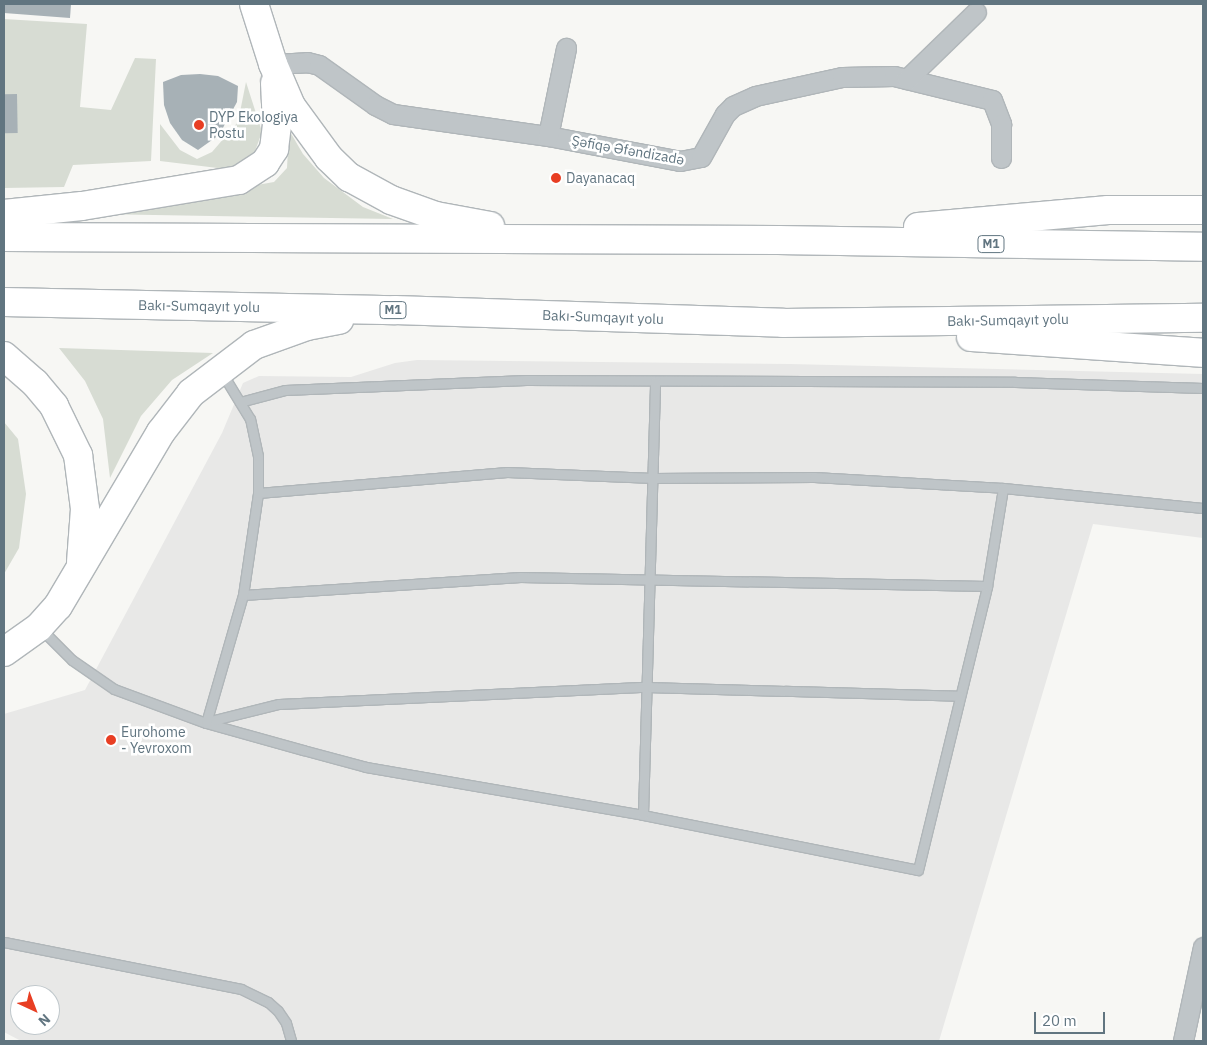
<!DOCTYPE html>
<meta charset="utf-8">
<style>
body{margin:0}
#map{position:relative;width:1207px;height:1045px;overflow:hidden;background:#f7f7f4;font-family:"IBM Plex Sans",sans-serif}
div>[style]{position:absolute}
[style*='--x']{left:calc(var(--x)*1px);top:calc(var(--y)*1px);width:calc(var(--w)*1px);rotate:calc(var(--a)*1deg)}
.built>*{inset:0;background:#e8e8e7}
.green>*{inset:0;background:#d7dcd3}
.building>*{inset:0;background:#a7b1b6;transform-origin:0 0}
.roads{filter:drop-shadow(1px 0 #b0b6b9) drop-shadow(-1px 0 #b0b6b9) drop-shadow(0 1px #b0b6b9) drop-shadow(0 -1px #b0b6b9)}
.service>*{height:9px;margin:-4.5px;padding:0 4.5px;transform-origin:4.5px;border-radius:4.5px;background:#bfc5c8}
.minor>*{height:19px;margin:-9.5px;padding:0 9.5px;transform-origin:9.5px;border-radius:9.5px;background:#bfc5c8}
.trunk>*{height:28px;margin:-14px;padding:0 14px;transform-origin:14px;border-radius:14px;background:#fff}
.dots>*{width:14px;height:14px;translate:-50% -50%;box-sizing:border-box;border:2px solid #fff;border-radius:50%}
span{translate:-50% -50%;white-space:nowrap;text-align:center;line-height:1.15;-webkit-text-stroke:5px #fff;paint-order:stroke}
.shield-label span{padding:1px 4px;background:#fff;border:1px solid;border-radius:4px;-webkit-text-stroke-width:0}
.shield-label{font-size:12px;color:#617580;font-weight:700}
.poi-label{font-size:14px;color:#617580}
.left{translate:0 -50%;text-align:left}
.street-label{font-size:14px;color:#617580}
.frame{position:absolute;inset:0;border:5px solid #617580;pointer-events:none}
.north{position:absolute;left:10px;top:985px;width:50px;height:50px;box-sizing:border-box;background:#fff;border:1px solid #c0c8cc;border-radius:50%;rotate:137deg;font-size:14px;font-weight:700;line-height:20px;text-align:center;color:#617580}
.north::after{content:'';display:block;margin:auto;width:18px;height:22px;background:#e83e23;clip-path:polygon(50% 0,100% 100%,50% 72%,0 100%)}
.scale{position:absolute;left:1034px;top:1012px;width:71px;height:22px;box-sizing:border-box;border:2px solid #617580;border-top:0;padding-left:6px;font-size:15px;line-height:18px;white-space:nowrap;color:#617580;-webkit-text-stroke:4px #fff;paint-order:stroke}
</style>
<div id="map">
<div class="built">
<div style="clip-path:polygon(evenodd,417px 360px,790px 364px,1203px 374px,1203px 538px,1093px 524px,939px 1041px,21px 1041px,4px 1032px,4px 714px,85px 690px,222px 433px,243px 383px,259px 376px,351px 377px,395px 363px,417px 360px,20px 995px,50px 995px,50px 1025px,20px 1025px,20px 995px)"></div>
</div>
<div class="green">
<div style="clip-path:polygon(4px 19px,87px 24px,80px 107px,111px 110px,135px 58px,156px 59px,151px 161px,73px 165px,64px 187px,4px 188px)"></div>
<div style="clip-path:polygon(246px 82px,262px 132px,255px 151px,242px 163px,226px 169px,160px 161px,160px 124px,180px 150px,197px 159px,212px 152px,238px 122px)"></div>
<div style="clip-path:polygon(289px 130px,303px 154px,324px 178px,363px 207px,393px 219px,96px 214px,274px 182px,287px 168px)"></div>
<div style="clip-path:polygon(59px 348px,213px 353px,172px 380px,141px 416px,110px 478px,103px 419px,85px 381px)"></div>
<div style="clip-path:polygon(4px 422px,18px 439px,26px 494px,19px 548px,4px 574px)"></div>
</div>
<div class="building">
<div style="clip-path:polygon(4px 4px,71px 4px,70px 18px,4px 13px)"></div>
<div style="clip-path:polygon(200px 74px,218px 76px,238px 86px,237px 102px,219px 135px,198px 150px,182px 140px,170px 123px,164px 105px,163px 82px,181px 75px)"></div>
<div style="left:17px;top:94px;width:39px;height:13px;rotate:89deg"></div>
</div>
<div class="roads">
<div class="service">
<div style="--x:240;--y:402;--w:47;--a:-14.9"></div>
<div style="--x:285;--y:390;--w:241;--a:-2.4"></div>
<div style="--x:526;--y:380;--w:489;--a:0.2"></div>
<div style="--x:1015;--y:382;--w:188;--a:1.8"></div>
<div style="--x:258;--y:493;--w:250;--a:-4.8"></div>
<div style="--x:507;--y:472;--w:147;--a:2.3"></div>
<div style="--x:654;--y:478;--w:160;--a:-0.4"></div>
<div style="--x:814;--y:477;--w:189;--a:3.3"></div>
<div style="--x:243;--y:595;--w:278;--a:-3.7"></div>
<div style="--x:520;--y:577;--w:467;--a:1.1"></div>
<div style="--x:41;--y:629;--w:44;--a:45"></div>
<div style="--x:72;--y:660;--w:51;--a:34.6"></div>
<div style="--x:114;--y:689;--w:98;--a:20.3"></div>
<div style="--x:206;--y:723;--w:101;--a:15.6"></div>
<div style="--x:303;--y:750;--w:65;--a:15.1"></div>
<div style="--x:366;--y:767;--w:281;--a:9.8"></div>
<div style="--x:643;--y:815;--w:280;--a:11.3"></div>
<div style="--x:918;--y:870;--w:292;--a:-76.3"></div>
<div style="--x:987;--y:586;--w:99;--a:-80.7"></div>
<div style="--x:1003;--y:488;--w:201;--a:5.7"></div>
<div style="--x:206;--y:722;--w:75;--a:-13.9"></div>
<div style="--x:279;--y:704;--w:367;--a:-2.7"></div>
<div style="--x:646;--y:687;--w:313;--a:1.6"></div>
<div style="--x:206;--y:723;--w:133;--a:-73.9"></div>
<div style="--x:243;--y:595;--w:103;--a:-81.6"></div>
<div style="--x:258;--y:493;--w:37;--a:-90"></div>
<div style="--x:258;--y:456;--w:38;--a:-102"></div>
<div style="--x:250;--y:419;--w:54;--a:-121.3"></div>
<div style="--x:643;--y:815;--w:434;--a:-88.4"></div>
<div style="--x:4;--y:942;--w:242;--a:11.2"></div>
<div style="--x:241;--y:989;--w:30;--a:26"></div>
<div style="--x:268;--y:1002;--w:13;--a:42"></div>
<div style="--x:278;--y:1011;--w:14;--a:56"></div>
<div style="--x:286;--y:1023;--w:19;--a:74"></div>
</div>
<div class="minor">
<div style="--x:273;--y:64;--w:34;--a:-3"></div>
<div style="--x:307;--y:62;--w:12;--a:14"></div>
<div style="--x:319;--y:65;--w:69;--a:35.5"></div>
<div style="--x:375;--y:105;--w:20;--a:27"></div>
<div style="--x:393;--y:114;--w:157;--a:8.1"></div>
<div style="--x:548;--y:136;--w:134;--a:10.7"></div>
<div style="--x:680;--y:161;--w:21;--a:-11"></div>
<div style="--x:701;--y:157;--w:49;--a:-60.8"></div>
<div style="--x:725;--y:114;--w:11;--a:-45"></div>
<div style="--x:733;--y:106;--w:24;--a:-24"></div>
<div style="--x:755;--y:96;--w:89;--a:-12.3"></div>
<div style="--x:842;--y:77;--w:52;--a:-1.1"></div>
<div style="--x:894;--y:76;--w:101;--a:13.8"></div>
<div style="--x:992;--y:100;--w:26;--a:69"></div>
<div style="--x:1001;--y:124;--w:34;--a:90"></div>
<div style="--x:907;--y:79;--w:96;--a:-44.2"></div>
<div style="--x:548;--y:136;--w:90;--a:-78.4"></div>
<div style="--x:1183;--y:1041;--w:96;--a:-78"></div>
</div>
<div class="trunk">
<div style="--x:254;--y:4;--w:63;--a:72.4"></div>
<div style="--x:273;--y:64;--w:46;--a:66.8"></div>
<div style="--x:291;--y:106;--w:64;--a:53.8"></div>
<div style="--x:329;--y:158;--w:28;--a:44"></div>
<div style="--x:349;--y:177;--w:48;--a:28.7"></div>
<div style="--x:391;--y:200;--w:48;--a:19.6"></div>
<div style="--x:436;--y:216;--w:55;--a:10.5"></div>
<div style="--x:4;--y:214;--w:78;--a:-5.9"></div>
<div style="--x:82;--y:206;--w:159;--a:-9.4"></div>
<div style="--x:239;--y:180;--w:31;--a:-33"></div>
<div style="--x:265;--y:163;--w:17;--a:-57"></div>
<div style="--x:274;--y:149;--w:24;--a:-83"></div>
<div style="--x:277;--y:125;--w:42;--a:-92.7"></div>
<div style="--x:918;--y:227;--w:191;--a:-5.1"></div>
<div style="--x:1108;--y:210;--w:95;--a:0"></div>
<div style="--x:4;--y:237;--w:774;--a:0.22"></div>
<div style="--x:778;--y:240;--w:425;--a:0.9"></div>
<div style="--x:4;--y:302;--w:391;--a:1.2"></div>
<div style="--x:395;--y:310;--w:388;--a:1.9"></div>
<div style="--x:783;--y:323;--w:420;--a:-0.7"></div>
<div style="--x:971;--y:337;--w:233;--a:3.9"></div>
<div style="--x:4;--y:356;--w:41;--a:41.1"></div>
<div style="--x:35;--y:383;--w:30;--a:50"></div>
<div style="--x:54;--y:406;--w:55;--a:63.9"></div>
<div style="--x:78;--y:455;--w:54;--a:82.6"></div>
<div style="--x:85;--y:509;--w:53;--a:94.3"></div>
<div style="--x:4;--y:652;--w:43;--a:-35.5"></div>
<div style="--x:39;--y:627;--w:28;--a:-48"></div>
<div style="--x:58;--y:606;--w:202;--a:-59.4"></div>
<div style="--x:161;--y:432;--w:49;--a:-52.4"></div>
<div style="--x:191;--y:393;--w:79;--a:-37.3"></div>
<div style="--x:254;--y:345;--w:56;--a:-19.7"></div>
<div style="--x:307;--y:326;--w:33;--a:-11"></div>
</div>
</div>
<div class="dots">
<div style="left:199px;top:125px;background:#e83e23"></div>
<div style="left:556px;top:178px;background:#e83e23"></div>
<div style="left:111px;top:740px;background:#e83e23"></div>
</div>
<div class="shield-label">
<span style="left:991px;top:244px">M1</span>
<span style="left:393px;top:310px">M1</span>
</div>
<div class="poi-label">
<span class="left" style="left:209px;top:125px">DYP Ekologiya<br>Postu</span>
<span class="left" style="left:566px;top:178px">Dayanacaq</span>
<span class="left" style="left:121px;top:740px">Eurohome<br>- Yevroxom</span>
</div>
<div class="street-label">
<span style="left:628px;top:150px;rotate:10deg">Şəfiqə Əfəndizadə</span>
<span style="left:199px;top:306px;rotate:1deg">Bakı-Sumqayıt yolu</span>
<span style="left:603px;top:317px;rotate:2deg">Bakı-Sumqayıt yolu</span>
<span style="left:1008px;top:320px;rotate:-1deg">Bakı-Sumqayıt yolu</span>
</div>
<div class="frame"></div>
<div class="north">N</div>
<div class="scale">20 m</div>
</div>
